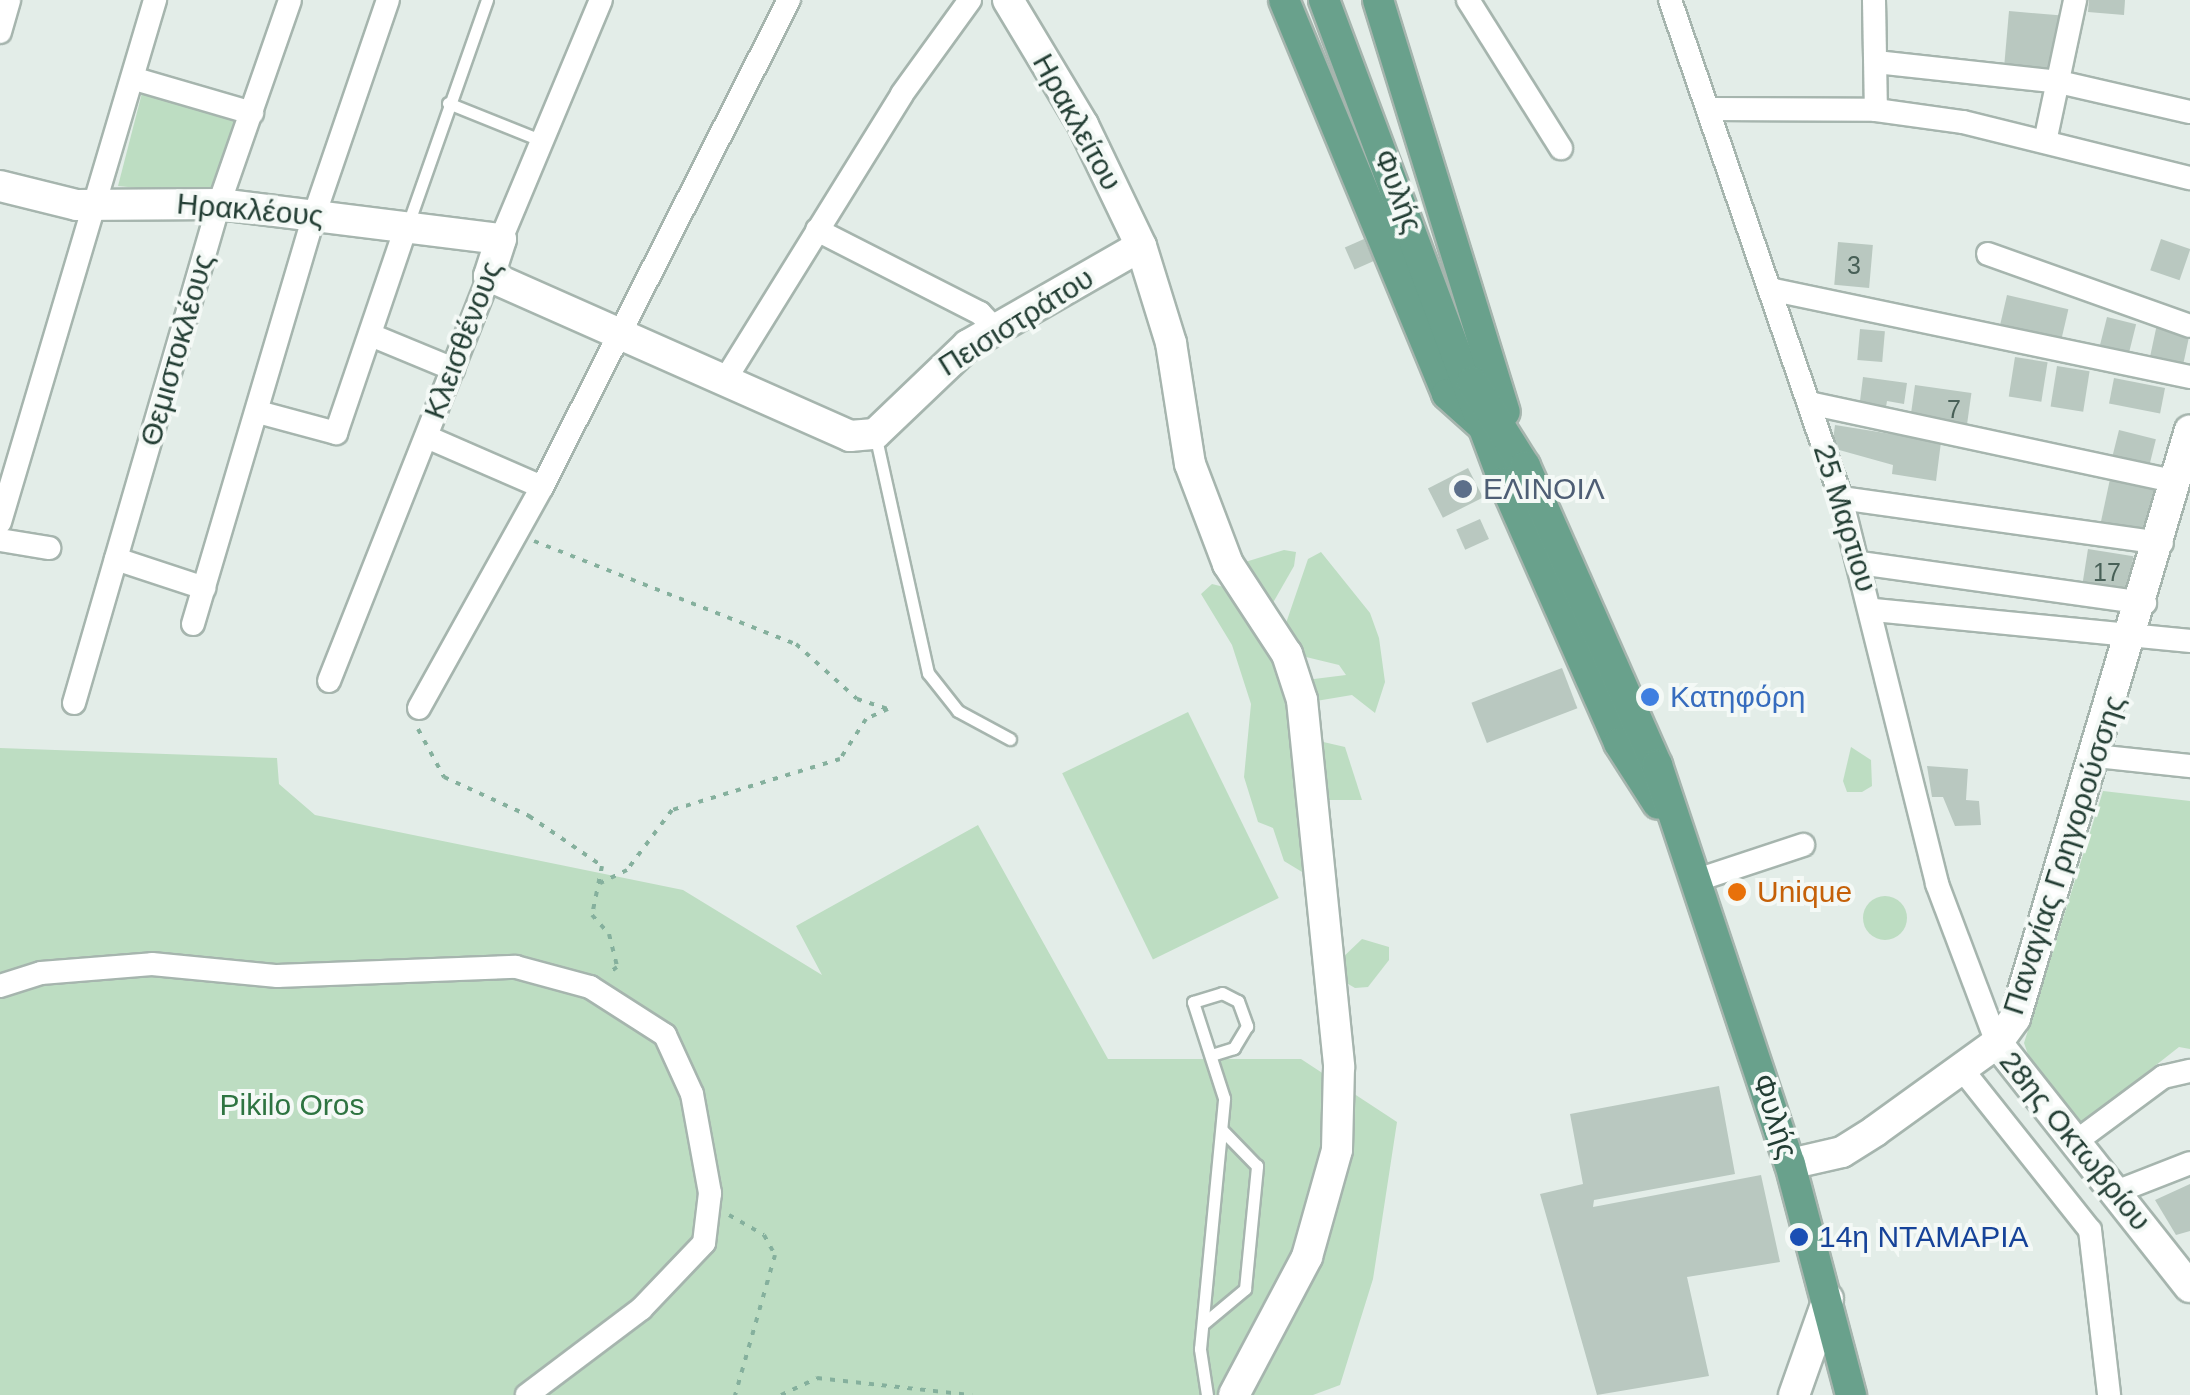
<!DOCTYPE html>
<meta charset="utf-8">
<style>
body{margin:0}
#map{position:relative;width:2190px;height:1395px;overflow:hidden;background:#e3ede8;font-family:Helvetica,sans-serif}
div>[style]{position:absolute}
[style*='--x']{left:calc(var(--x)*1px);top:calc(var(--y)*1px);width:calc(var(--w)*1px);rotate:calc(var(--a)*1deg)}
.green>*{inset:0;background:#bdddc2;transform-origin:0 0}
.round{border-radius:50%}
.building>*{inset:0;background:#b9c8c0;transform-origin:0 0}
.path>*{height:4px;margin-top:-2px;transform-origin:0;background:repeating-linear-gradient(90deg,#85b09d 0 5px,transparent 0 13px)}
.roads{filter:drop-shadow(2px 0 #a6b5ae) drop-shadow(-2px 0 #a6b5ae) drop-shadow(0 2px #a6b5ae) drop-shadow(0 -2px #a6b5ae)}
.lane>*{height:11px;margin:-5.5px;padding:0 5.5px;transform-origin:5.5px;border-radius:5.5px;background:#fff}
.street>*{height:22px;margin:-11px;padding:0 11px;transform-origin:11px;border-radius:11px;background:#fff}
.secondary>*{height:30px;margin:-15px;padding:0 15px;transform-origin:15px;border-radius:15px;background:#fff}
.primary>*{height:30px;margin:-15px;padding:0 15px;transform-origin:15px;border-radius:15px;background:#69a18c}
.dots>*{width:28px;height:28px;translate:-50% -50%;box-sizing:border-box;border:5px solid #f4f9f6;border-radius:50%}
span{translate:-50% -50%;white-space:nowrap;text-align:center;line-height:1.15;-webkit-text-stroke:8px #f4f9f6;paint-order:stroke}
.number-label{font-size:25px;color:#486057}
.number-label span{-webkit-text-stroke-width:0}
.street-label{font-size:30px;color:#233e34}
.service-label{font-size:30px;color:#4e5e75}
.left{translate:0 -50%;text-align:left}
.shop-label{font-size:30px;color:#366cbe}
.food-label{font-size:30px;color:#c56008}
.park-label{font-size:30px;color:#2e7441}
.transit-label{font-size:30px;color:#164399}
</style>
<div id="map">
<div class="green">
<div style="clip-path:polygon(143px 89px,245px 115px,217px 196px,118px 186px)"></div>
<div style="clip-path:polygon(1284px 550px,1296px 552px,1294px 566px,1270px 608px,1242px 563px)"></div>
<div style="clip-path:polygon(1321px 552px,1370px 613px,1379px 638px,1385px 682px,1375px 713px,1352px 695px,1316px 701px,1306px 680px,1346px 675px,1339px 665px,1306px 657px,1284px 629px,1308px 559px)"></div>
<div style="clip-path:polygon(1212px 584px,1228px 588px,1290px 682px,1312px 878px,1284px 861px,1273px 828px,1258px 822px,1244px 777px,1251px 704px,1232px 645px,1201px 594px)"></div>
<div style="left:1188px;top:712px;width:207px;height:140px;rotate:64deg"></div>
<div style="clip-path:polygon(1319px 741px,1345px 747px,1362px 800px,1325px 800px)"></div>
<div style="clip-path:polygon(1851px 747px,1871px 760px,1872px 786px,1862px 792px,1847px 792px,1843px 781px)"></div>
<div style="clip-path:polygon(0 748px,277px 758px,279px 784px,315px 815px,683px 890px,822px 975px,796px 926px,978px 825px,1108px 1059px,1301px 1059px,1397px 1122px,1373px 1279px,1340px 1385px,1313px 1395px,0 1395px)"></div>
<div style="clip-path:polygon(2103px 791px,2190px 801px,2190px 1049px,2179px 1047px,2076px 1128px,2040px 1089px,2024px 1043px)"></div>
<div class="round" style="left:1863px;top:896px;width:44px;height:44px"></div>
<div style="clip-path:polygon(1362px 939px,1389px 947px,1389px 960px,1368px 987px,1355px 988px,1343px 981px,1340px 960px)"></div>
</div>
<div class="building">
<div style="clip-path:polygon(2089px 0,2125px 0,2124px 15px,2088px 12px)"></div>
<div style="left:2009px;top:11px;width:53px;height:53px;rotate:5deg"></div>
<div style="left:1364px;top:239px;width:24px;height:21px;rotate:66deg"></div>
<div style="left:2161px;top:239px;width:31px;height:33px;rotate:19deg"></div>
<div style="left:1838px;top:242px;width:35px;height:43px;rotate:5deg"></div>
<div style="left:2007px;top:295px;width:63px;height:32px;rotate:13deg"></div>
<div style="left:2107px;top:317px;width:30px;height:34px;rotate:14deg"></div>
<div style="left:2157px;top:324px;width:34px;height:40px;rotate:12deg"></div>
<div style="left:1860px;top:329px;width:25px;height:31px;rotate:5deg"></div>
<div style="left:2015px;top:357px;width:33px;height:40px;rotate:9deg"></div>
<div style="left:2057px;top:366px;width:33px;height:41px;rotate:9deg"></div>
<div style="clip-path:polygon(1863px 377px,1907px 383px,1904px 404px,1887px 401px,1885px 413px,1859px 409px)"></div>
<div style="left:2114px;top:378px;width:52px;height:26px;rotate:11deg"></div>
<div style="left:1915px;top:385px;width:57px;height:35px;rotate:8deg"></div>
<div style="clip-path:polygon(1835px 425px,1941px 442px,1936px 481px,1892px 474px,1893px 465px,1832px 448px)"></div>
<div style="left:2119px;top:430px;width:38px;height:31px;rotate:14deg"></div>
<div style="left:1468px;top:468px;width:33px;height:45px;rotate:63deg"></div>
<div style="left:2110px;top:479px;width:50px;height:50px;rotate:12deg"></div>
<div style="left:1480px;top:519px;width:22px;height:26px;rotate:66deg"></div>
<div style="left:2088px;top:549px;width:46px;height:40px;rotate:9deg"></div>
<div style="left:1562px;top:668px;width:43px;height:97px;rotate:69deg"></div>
<div style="clip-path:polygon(1927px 766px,1968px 769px,1966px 800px,1979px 801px,1981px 825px,1955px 826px,1943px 797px,1932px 797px)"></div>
<div style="clip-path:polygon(1719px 1086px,1735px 1174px,1594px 1200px,1593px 1207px,1761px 1175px,1780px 1262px,1687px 1277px,1709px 1376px,1597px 1395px,1540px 1194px,1583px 1184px,1570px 1114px)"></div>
<div style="clip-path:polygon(2190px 1184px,2190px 1231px,2176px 1235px,2155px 1200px)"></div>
</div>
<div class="path">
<div style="--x:534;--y:541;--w:282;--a:21.5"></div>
<div style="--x:796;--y:644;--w:82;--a:42"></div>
<div style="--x:857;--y:699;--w:33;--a:18"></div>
<div style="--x:888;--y:709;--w:24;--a:156"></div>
<div style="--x:866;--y:719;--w:48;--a:123"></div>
<div style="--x:840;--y:759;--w:176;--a:163.1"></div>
<div style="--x:672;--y:810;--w:75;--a:126.9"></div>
<div style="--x:627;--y:870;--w:30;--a:154"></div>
<div style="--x:418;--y:729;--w:55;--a:61.6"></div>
<div style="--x:444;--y:777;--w:94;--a:24.6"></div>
<div style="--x:529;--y:816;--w:88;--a:34.4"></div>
<div style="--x:602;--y:866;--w:50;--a:101.5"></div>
<div style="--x:592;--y:915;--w:25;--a:48"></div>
<div style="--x:609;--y:934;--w:34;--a:76"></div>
<div style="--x:617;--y:967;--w:9;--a:144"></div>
<div style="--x:729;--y:1215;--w:40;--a:29.7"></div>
<div style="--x:764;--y:1235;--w:23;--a:61"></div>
<div style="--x:775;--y:1255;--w:146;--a:105.9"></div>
<div style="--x:781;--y:1395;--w:40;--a:-25"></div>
<div style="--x:817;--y:1378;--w:156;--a:6.3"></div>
</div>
<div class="roads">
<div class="lane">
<div style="--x:448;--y:103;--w:99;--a:21.9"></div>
<div style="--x:407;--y:227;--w:241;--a:-70.6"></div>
<div style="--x:875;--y:434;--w:245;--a:77.5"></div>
<div style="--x:928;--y:673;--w:48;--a:51.7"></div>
<div style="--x:958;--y:711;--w:59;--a:28.3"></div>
<div style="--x:1203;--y:1324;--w:55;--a:-39.8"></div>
<div style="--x:1245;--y:1289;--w:124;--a:-84.4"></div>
<div style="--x:1257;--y:1166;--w:50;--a:-134.2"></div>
<div style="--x:1207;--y:1395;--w:47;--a:-98.7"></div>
<div style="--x:1200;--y:1349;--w:252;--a:-84.5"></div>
<div style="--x:1224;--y:1098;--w:101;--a:-107.9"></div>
<div style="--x:1193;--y:1002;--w:30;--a:-17"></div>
<div style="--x:1222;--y:993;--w:18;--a:27"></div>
<div style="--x:1238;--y:1001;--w:27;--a:70"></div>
<div style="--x:1247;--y:1026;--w:26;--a:121"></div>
<div style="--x:1234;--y:1048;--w:21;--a:163"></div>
</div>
<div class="street">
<div style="--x:1468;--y:0;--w:175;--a:57.9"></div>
<div style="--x:1670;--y:0;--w:527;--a:71.05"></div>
<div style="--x:1841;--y:498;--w:398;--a:76"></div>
<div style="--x:1937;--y:884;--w:170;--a:69.3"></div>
<div style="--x:1874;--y:0;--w:110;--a:89"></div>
<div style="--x:0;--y:32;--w:33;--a:-74"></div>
<div style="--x:1876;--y:62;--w:184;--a:6.2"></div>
<div style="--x:2059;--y:82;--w:134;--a:12.9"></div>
<div style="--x:135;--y:79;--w:122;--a:16.2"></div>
<div style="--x:1710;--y:109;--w:166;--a:0.3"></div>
<div style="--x:1876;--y:110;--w:88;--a:7.9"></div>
<div style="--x:1963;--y:122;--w:234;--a:13.9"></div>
<div style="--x:2046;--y:137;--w:140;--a:-78"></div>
<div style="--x:817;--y:230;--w:183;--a:27"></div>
<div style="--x:980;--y:313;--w:21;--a:47"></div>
<div style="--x:501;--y:239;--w:259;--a:-67.3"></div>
<div style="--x:1988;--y:254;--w:214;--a:19.6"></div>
<div style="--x:1774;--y:290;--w:425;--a:11.8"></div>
<div style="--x:371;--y:335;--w:89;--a:22.5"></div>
<div style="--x:725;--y:380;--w:336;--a:-58.2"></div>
<div style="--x:902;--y:94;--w:116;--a:-54.1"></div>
<div style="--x:1809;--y:403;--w:377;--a:12.1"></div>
<div style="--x:258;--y:412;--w:81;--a:15.1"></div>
<div style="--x:336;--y:433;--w:218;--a:-71.2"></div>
<div style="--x:427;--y:437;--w:125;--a:23.5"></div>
<div style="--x:1841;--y:498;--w:324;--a:8"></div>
<div style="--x:0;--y:522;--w:545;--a:-73.46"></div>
<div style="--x:0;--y:540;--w:50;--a:9.3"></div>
<div style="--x:116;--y:559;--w:93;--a:18.2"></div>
<div style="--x:1860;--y:563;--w:288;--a:8"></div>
<div style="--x:1874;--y:610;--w:318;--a:5.6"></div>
<div style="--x:193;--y:624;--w:426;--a:-73.5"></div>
<div style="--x:314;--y:216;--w:228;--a:-71.1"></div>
<div style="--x:329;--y:681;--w:435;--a:-68.4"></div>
<div style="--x:74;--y:703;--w:520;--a:-73.8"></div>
<div style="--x:219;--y:204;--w:216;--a:-70.8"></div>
<div style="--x:419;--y:708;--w:253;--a:-60.9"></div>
<div style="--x:542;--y:487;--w:546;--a:-63.11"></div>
<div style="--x:2096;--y:756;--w:95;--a:6.1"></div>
<div style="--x:1694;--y:881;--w:115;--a:-18.3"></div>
<div style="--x:0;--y:986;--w:43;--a:-17.6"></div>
<div style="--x:41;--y:973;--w:111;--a:-4.6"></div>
<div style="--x:152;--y:964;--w:126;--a:5.5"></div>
<div style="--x:277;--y:976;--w:239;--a:-2.2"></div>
<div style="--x:516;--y:967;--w:77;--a:15.1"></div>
<div style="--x:590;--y:987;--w:89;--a:32.6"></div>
<div style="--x:665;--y:1035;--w:65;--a:65.4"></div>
<div style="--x:692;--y:1094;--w:101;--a:79.7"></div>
<div style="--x:710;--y:1193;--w:50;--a:96.8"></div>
<div style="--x:704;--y:1243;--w:91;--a:133.7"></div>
<div style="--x:641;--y:1309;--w:143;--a:143"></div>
<div style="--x:1961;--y:1068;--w:207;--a:51.5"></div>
<div style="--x:2090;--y:1230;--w:166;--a:83.4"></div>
<div style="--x:2074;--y:1143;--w:111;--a:-36.6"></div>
<div style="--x:2163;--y:1077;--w:28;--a:-13"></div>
<div style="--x:2116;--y:1192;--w:79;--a:-21.4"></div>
</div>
<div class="secondary">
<div style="--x:1008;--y:0;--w:146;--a:59"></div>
<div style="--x:1083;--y:125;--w:134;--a:64.4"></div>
<div style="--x:1141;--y:246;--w:102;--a:72.8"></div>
<div style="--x:1171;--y:343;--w:122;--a:81.1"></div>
<div style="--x:1190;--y:464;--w:107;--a:69.2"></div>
<div style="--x:1228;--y:564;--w:108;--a:56.8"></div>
<div style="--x:1287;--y:654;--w:48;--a:71.9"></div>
<div style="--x:1302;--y:700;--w:369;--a:84.2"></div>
<div style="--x:1339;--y:1067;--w:83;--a:91.4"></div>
<div style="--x:1337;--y:1150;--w:111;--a:105.7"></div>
<div style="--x:1307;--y:1257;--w:156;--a:117.9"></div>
<div style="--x:0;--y:186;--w:79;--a:13.9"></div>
<div style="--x:77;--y:205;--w:142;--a:-0.4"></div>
<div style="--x:219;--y:204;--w:284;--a:7.1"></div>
<div style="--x:501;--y:239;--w:39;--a:108"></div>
<div style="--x:489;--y:276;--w:395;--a:23.9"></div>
<div style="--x:850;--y:436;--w:25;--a:-5"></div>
<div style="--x:875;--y:434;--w:129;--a:-43.7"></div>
<div style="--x:968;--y:345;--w:199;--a:-29.8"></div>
<div style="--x:1997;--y:1043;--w:311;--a:51.7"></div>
<div style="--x:1790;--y:1164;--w:53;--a:-13"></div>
<div style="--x:1842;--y:1152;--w:39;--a:-32"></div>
<div style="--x:1875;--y:1131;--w:150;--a:-35.8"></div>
<div style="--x:1997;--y:1043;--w:31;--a:-54"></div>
<div style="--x:2015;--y:1018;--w:613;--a:-73.43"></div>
<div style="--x:1794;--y:1395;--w:102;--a:-70.5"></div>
</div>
<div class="primary">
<div style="--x:1284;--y:0;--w:426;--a:67.5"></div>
<div style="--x:1447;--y:394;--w:54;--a:42"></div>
<div style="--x:1324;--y:0;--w:515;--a:69.52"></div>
<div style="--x:1504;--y:482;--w:285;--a:66.2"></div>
<div style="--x:1619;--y:743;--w:72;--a:57.4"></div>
<div style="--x:1378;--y:0;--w:431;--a:72.9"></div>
<div style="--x:1472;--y:382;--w:99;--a:57.8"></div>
<div style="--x:1525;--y:466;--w:327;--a:66.2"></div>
<div style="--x:1657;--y:765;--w:421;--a:71.6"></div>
<div style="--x:1790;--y:1164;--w:239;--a:75.2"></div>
</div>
</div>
<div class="dots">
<div style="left:1463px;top:489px;background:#5c6f8a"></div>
<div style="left:1650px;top:697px;background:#3f7fe0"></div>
<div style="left:1737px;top:892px;background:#e8710a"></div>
<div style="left:1799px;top:1237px;background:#1a4fb4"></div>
</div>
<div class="number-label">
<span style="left:1854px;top:265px">3</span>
<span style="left:1954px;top:409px">7</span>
<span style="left:2107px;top:572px">17</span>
</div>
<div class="street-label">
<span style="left:1077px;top:122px;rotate:61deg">Ηρακλείτου</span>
<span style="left:1398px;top:191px;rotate:69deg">Φυλής</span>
<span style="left:250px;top:210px;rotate:5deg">Ηρακλέους</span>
<span style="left:1016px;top:322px;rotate:-32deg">Πεισιστράτου</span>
<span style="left:463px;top:340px;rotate:-69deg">Κλεισθένους</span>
<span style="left:177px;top:350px;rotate:-74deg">Θεμιστοκλέους</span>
<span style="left:1845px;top:518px;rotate:73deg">25 Μαρτιου</span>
<span style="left:2064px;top:855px;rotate:-72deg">Παναγίας Γρηγορούσσης</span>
<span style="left:1775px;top:1116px;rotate:72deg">Φυλής</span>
<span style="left:2075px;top:1141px;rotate:51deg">28ης Οκτωβρίου</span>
</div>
<div class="service-label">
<span class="left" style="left:1483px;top:489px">ΕΛΙΝΟΙΛ</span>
</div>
<div class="shop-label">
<span class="left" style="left:1670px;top:697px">Κατηφόρη</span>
</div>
<div class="food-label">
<span class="left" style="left:1757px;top:892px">Unique</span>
</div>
<div class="park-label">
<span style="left:292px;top:1105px">Pikilo Oros</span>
</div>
<div class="transit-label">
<span class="left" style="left:1819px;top:1237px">14η ΝΤΑΜΑΡΙΑ</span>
</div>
</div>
